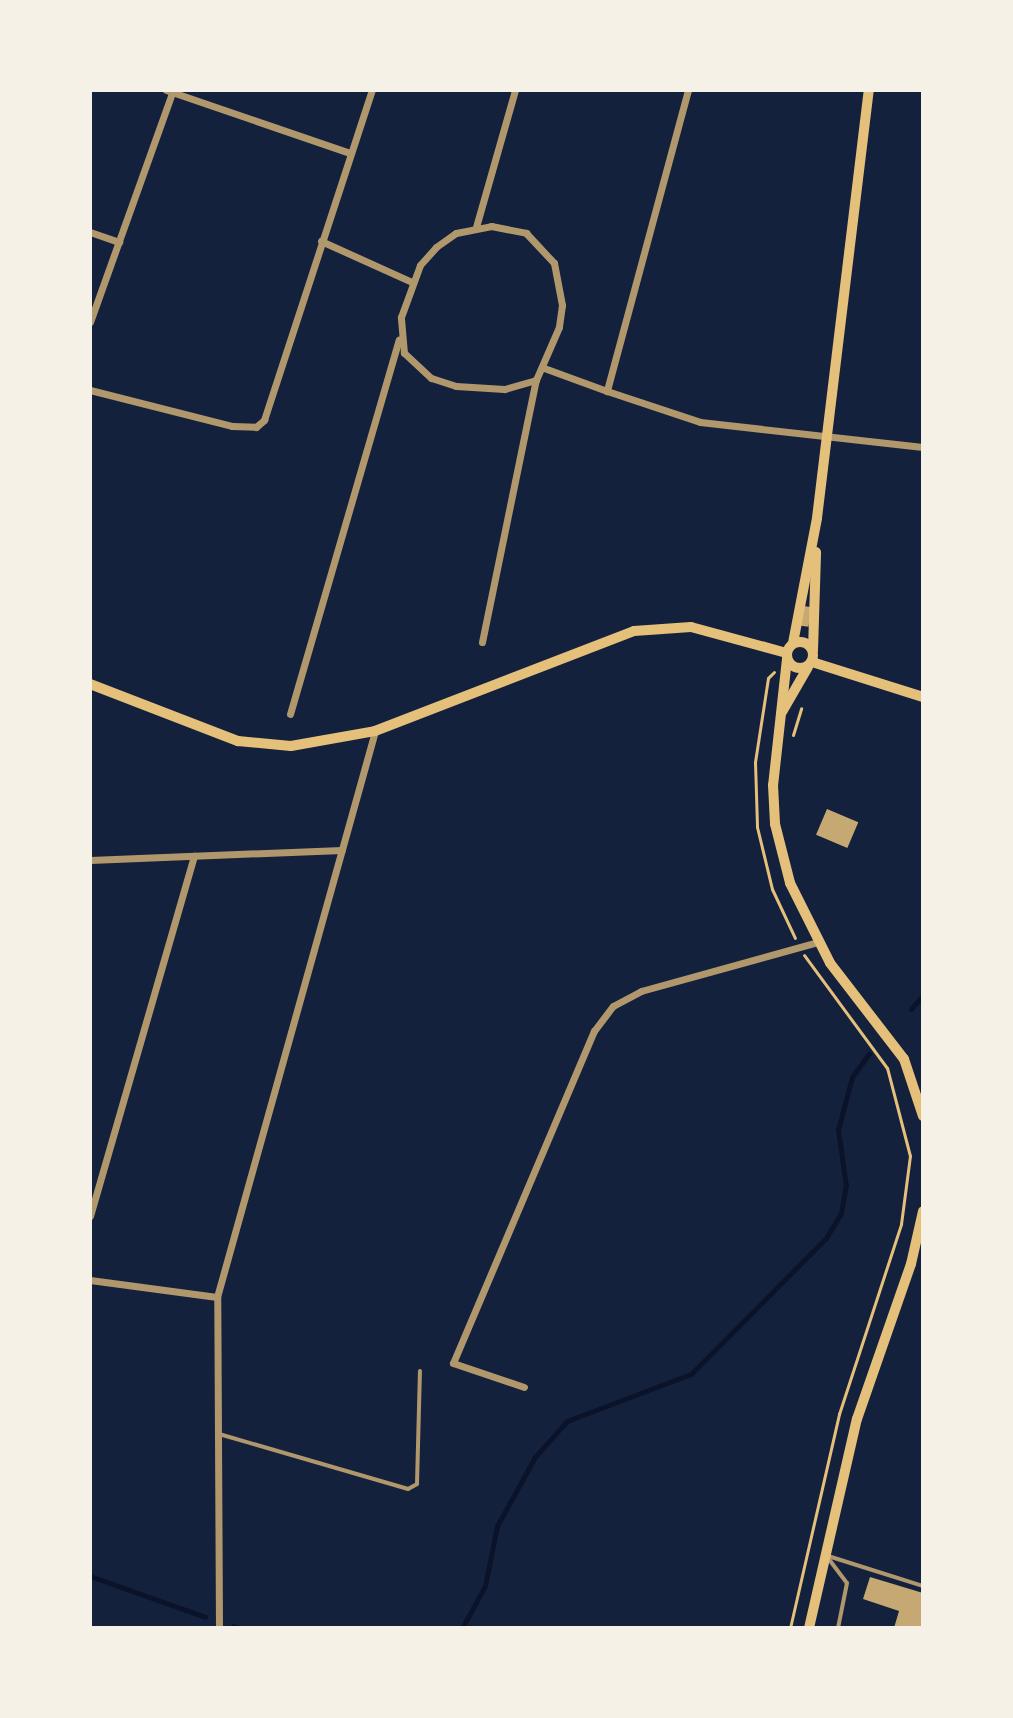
<!DOCTYPE html>
<style>
body{margin:0}
#map{position:relative;width:1013px;height:1718px;overflow:hidden;background:#14213d;font-family:"Space Grotesk",sans-serif}
div>[style]{position:absolute}
[style*='--x']{left:calc(var(--x)*1px);top:calc(var(--y)*1px);width:calc(var(--w)*1px);rotate:calc(var(--a)*1deg)}
.stream>*{height:5px;margin:-2.5px;padding:0 2.5px;transform-origin:2.5px;border-radius:2.5px;background:#0b132b}
.building>*{inset:0;background:#c6a872;transform-origin:0 0}
.path>*{height:3px;margin:-1.5px;padding:0 1.5px;transform-origin:1.5px;border-radius:1.5px;background:#e5c07b}
.service>*{height:4px;margin:-2px;padding:0 2px;transform-origin:2px;border-radius:2px;background:#b1986c}
.minor>*{height:7px;margin:-3.5px;padding:0 3.5px;transform-origin:3.5px;border-radius:3.5px;background:#b1986c}
.secondary>*{height:10px;margin:-5px;padding:0 5px;transform-origin:5px;border-radius:5px;background:#e5c07b}
.secondary>.ring{margin:-5px;padding:0;box-sizing:content-box;background:none;border:10px solid #e5c07b;border-radius:50%}
span{translate:-50% -50%;white-space:nowrap;text-align:center;line-height:1.15;-webkit-text-stroke:7px #f6f1e7;paint-order:stroke}
.frame{position:absolute;inset:0;border:92px solid #f6f1e7;pointer-events:none}
</style>
<div id="map">
<div class="stream">
<div style="--x:911;--y:1009;--w:18;--a:-49"></div>
<div style="--x:90;--y:1576;--w:122;--a:19.6"></div>
<div style="--x:233;--y:1626;--w:6;--a:18"></div>
<div style="--x:462;--y:1628;--w:48;--a:-61.3"></div>
<div style="--x:485;--y:1586;--w:61;--a:-78.7"></div>
<div style="--x:497;--y:1526;--w:79;--a:-61.2"></div>
<div style="--x:535;--y:1457;--w:48;--a:-48.4"></div>
<div style="--x:567;--y:1421;--w:133;--a:-20.8"></div>
<div style="--x:691;--y:1374;--w:192;--a:-45.2"></div>
<div style="--x:826;--y:1238;--w:29;--a:-59"></div>
<div style="--x:841;--y:1213;--w:27;--a:-80"></div>
<div style="--x:846;--y:1186;--w:57;--a:-98.1"></div>
<div style="--x:838;--y:1130;--w:55;--a:-75.2"></div>
<div style="--x:852;--y:1077;--w:29;--a:-54"></div>
</div>
<div class="building">
<div style="left:803px;top:606px;width:8px;height:20px;rotate:7deg"></div>
<div style="left:827px;top:809px;width:34px;height:28px;rotate:23deg"></div>
<div style="clip-path:polygon(870px 1577px,923px 1593px,923px 1628px,894px 1628px,899px 1611px,863px 1599px)"></div>
</div>
<div class="path">
<div style="--x:774;--y:672;--w:8;--a:135"></div>
<div style="--x:768;--y:678;--w:85;--a:98.8"></div>
<div style="--x:755;--y:762;--w:65;--a:88.2"></div>
<div style="--x:757;--y:827;--w:64;--a:76.4"></div>
<div style="--x:772;--y:889;--w:54;--a:64.9"></div>
<div style="--x:793;--y:735;--w:28;--a:-73"></div>
<div style="--x:790;--y:1628;--w:220;--a:-77.1"></div>
<div style="--x:839;--y:1414;--w:200;--a:-71.9"></div>
<div style="--x:901;--y:1224;--w:69;--a:-82.5"></div>
<div style="--x:910;--y:1156;--w:91;--a:-104.6"></div>
<div style="--x:887;--y:1068;--w:140;--a:-126.3"></div>
</div>
<div class="service">
<div style="--x:219;--y:1434;--w:197;--a:16.2"></div>
<div style="--x:408;--y:1489;--w:10;--a:-29"></div>
<div style="--x:417;--y:1484;--w:113;--a:-88.5"></div>
<div style="--x:828;--y:1556;--w:100;--a:17.5"></div>
<div style="--x:828;--y:1558;--w:31;--a:53"></div>
<div style="--x:847;--y:1583;--w:46;--a:101.3"></div>
</div>
<div class="minor">
<div style="--x:166;--y:90;--w:194;--a:18.9"></div>
<div style="--x:688;--y:90;--w:312;--a:105.1"></div>
<div style="--x:607;--y:391;--w:98;--a:18.4"></div>
<div style="--x:700;--y:422;--w:224;--a:6.4"></div>
<div style="--x:491;--y:226;--w:36;--a:11"></div>
<div style="--x:526;--y:233;--w:41;--a:47"></div>
<div style="--x:554;--y:263;--w:43;--a:79.2"></div>
<div style="--x:562;--y:305;--w:22;--a:98"></div>
<div style="--x:559;--y:327;--w:58;--a:113.5"></div>
<div style="--x:536;--y:380;--w:33;--a:164"></div>
<div style="--x:504;--y:389;--w:48;--a:-176.4"></div>
<div style="--x:456;--y:386;--w:26;--a:-162"></div>
<div style="--x:431;--y:378;--w:37;--a:-137"></div>
<div style="--x:404;--y:353;--w:36;--a:-95"></div>
<div style="--x:401;--y:317;--w:55;--a:-69.9"></div>
<div style="--x:420;--y:265;--w:24;--a:-48"></div>
<div style="--x:436;--y:247;--w:24;--a:-35"></div>
<div style="--x:456;--y:233;--w:36;--a:-11"></div>
<div style="--x:476;--y:227;--w:142;--a:-74.1"></div>
<div style="--x:90;--y:232;--w:31;--a:19"></div>
<div style="--x:321;--y:241;--w:100;--a:24.3"></div>
<div style="--x:90;--y:322;--w:246;--a:-70.3"></div>
<div style="--x:544;--y:368;--w:67;--a:20.1"></div>
<div style="--x:90;--y:390;--w:146;--a:14.2"></div>
<div style="--x:232;--y:426;--w:24;--a:2"></div>
<div style="--x:256;--y:427;--w:11;--a:-41"></div>
<div style="--x:264;--y:420;--w:347;--a:-71.9"></div>
<div style="--x:482;--y:642;--w:268;--a:-78.4"></div>
<div style="--x:290;--y:714;--w:390;--a:-73.8"></div>
<div style="--x:90;--y:860;--w:252;--a:-2.3"></div>
<div style="--x:90;--y:1216;--w:375;--a:-73.9"></div>
<div style="--x:90;--y:1280;--w:128;--a:7.6"></div>
<div style="--x:524;--y:1387;--w:75;--a:-161.3"></div>
<div style="--x:453;--y:1363;--w:361;--a:-67"></div>
<div style="--x:594;--y:1031;--w:31;--a:-53"></div>
<div style="--x:613;--y:1006;--w:32;--a:-28"></div>
<div style="--x:641;--y:991;--w:184;--a:-15.5"></div>
<div style="--x:219;--y:1628;--w:331;--a:-90.3"></div>
<div style="--x:217;--y:1297;--w:588;--a:-74.4"></div>
</div>
<div class="secondary">
<div class="ring" style="left:787px;top:642px;width:16px;height:16px"></div>
<div style="--x:793;--y:643;--w:127;--a:-79.1"></div>
<div style="--x:817;--y:518;--w:431;--a:-83.1"></div>
<div style="--x:813;--y:650;--w:98;--a:-88.2"></div>
<div style="--x:787;--y:659;--w:127;--a:96.3"></div>
<div style="--x:773;--y:785;--w:39;--a:87"></div>
<div style="--x:775;--y:824;--w:61;--a:75.7"></div>
<div style="--x:790;--y:883;--w:89;--a:63.4"></div>
<div style="--x:830;--y:963;--w:121;--a:52.4"></div>
<div style="--x:904;--y:1059;--w:60;--a:71.6"></div>
<div style="--x:812;--y:662;--w:116;--a:17.5"></div>
<div style="--x:90;--y:684;--w:159;--a:21.1"></div>
<div style="--x:238;--y:741;--w:53;--a:5.4"></div>
<div style="--x:291;--y:746;--w:85;--a:-10.1"></div>
<div style="--x:375;--y:731;--w:278;--a:-21.1"></div>
<div style="--x:634;--y:631;--w:57;--a:-4"></div>
<div style="--x:691;--y:627;--w:99;--a:15.2"></div>
<div style="--x:782;--y:712;--w:52;--a:-60"></div>
<div style="--x:809;--y:1628;--w:214;--a:-77.1"></div>
<div style="--x:857;--y:1419;--w:164;--a:-70.8"></div>
<div style="--x:911;--y:1264;--w:54;--a:-77.2"></div>
</div>
<div class="frame"></div>
</div>
